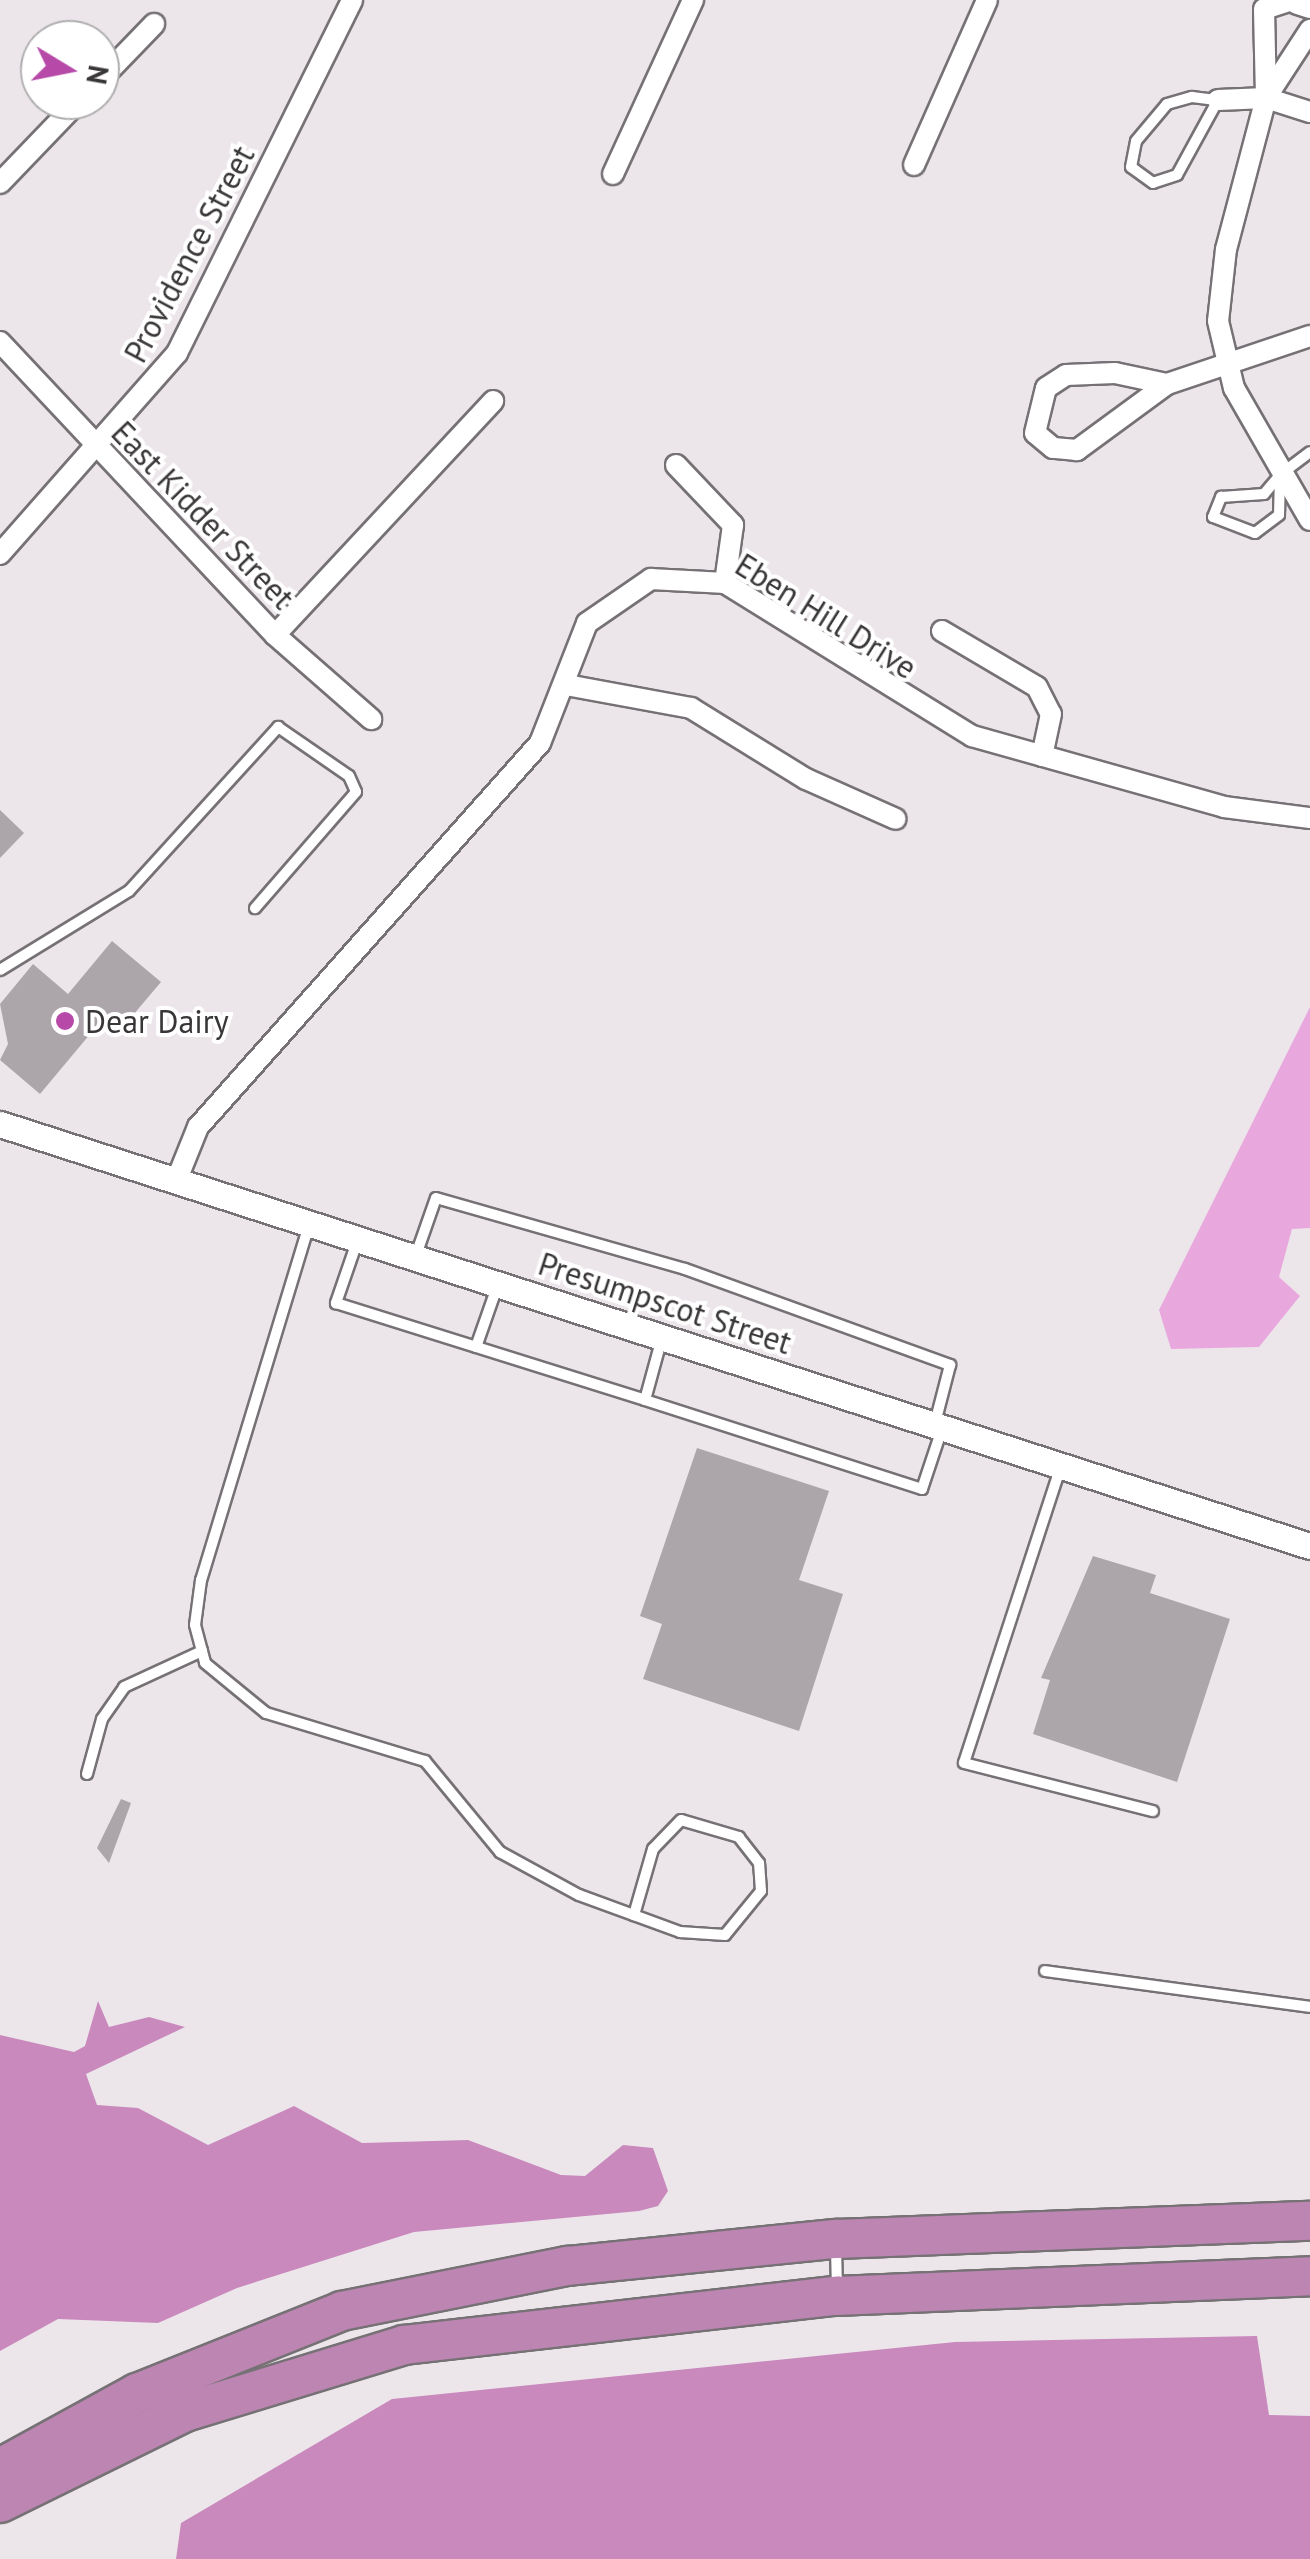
<!DOCTYPE html>
<style>
body{margin:0}
#map{position:relative;width:1310px;height:2559px;overflow:hidden;background:#ece6eb;font-family:"PT Sans",sans-serif}
div>[style]{position:absolute}
[style*='--x']{left:calc(var(--x)*1px);top:calc(var(--y)*1px);width:calc(var(--w)*1px);rotate:calc(var(--a)*1deg)}
.green>*{inset:0;background:#e9a8dd}
.water>*{inset:0;background:#c989bd}
.building>*{inset:0;background:#aca6ab}
.roads{filter:drop-shadow(2px 0 #767175) drop-shadow(-2px 0 #767175) drop-shadow(0 2px #767175) drop-shadow(0 -2px #767175)}
.service>*{height:10px;margin:-5px;padding:0 5px;transform-origin:5px;border-radius:5px;background:#fff}
.minor>*{height:20px;margin:-10px;padding:0 10px;transform-origin:10px;border-radius:10px;background:#fff}
.tertiary>*{height:25px;margin:-12.5px;padding:0 12.5px;transform-origin:12.5px;border-radius:12.5px;background:#fff}
.secondary>*{height:28px;margin:-14px;padding:0 14px;transform-origin:14px;border-radius:14px;background:#fff}
.motorway>*{height:38px;margin:-19px;padding:0 19px;transform-origin:19px;border-radius:19px;background:#bc85b2}
.dots>*{width:28px;height:28px;translate:-50% -50%;box-sizing:border-box;border:5px solid #fff;border-radius:50%}
span{translate:-50% -50%;white-space:nowrap;text-align:center;line-height:1.15;-webkit-text-stroke:8px #fff;paint-order:stroke}
.street-label{font-size:32px;color:#393638}
.poi-label{font-size:32px;color:#393638}
.left{translate:0 -50%;text-align:left}
.north{position:absolute;left:20px;top:20px;width:100px;height:100px;box-sizing:border-box;background:#fff;border:2px solid #b0afaf;border-radius:50%;rotate:100deg;font-size:28px;font-weight:700;line-height:40px;text-align:center;color:#393638}
.north::after{content:'';display:block;margin:auto;width:35px;height:45px;background:#b74aa9;clip-path:polygon(50% 0,100% 100%,50% 72%,0 100%)}
</style>
<div id="map">
<div class="green">
<div style="clip-path:polygon(1310px 1007px,1310px 1228px,1292px 1229px,1279px 1277px,1300px 1296px,1259px 1347px,1171px 1349px,1159px 1310px)"></div>
</div>
<div class="water">
<div style="clip-path:polygon(98px 2001px,109px 2027px,149px 2017px,185px 2027px,86px 2074px,97px 2105px,138px 2108px,208px 2145px,294px 2106px,362px 2143px,468px 2140px,561px 2175px,585px 2176px,623px 2145px,653px 2148px,668px 2191px,658px 2206px,639px 2211px,414px 2232px,237px 2288px,158px 2323px,58px 2319px,0 2351px,0 2035px,74px 2052px,85px 2046px)"></div>
<div style="clip-path:polygon(1257px 2336px,1269px 2415px,1310px 2416px,1310px 2559px,176px 2559px,181px 2523px,392px 2399px,955px 2342px)"></div>
</div>
<div class="building">
<div style="clip-path:polygon(0 810px,24px 833px,0 858px)"></div>
<div style="clip-path:polygon(112px 941px,161px 982px,117px 1034px,101px 1021px,40px 1094px,0 1060px,8px 1044px,0 1004px,33px 964px,68px 994px)"></div>
<div style="clip-path:polygon(697px 1448px,829px 1491px,799px 1580px,843px 1594px,799px 1731px,643px 1679px,662px 1624px,640px 1616px)"></div>
<div style="clip-path:polygon(1093px 1556px,1156px 1575px,1150px 1593px,1230px 1619px,1177px 1782px,1033px 1734px,1050px 1680px,1041px 1678px)"></div>
<div style="clip-path:polygon(121px 1799px,131px 1803px,109px 1863px,97px 1848px)"></div>
</div>
<div class="roads">
<div class="service">
<div style="--x:1192;--y:97;--w:26;--a:7"></div>
<div style="--x:1218;--y:100;--w:85;--a:118.7"></div>
<div style="--x:1177;--y:175;--w:25;--a:162"></div>
<div style="--x:1153;--y:183;--w:27;--a:-144"></div>
<div style="--x:1131;--y:167;--w:26;--a:-79"></div>
<div style="--x:1136;--y:141;--w:48;--a:-50"></div>
<div style="--x:1167;--y:104;--w:26;--a:-16"></div>
<div style="--x:1281;--y:474;--w:36;--a:-37"></div>
<div style="--x:1280;--y:475;--w:40;--a:91.4"></div>
<div style="--x:1279;--y:515;--w:30;--a:143"></div>
<div style="--x:1255;--y:533;--w:45;--a:-159.1"></div>
<div style="--x:1213;--y:517;--w:22;--a:-68"></div>
<div style="--x:1221;--y:497;--w:43;--a:-4"></div>
<div style="--x:1264;--y:494;--w:25;--a:-50"></div>
<div style="--x:0;--y:970;--w:151;--a:-31.5"></div>
<div style="--x:129;--y:891;--w:222;--a:-47.7"></div>
<div style="--x:278;--y:727;--w:86;--a:34.6"></div>
<div style="--x:349;--y:776;--w:17;--a:66"></div>
<div style="--x:356;--y:792;--w:154;--a:131"></div>
<div style="--x:309;--y:1225;--w:371;--a:106.9"></div>
<div style="--x:201;--y:1580;--w:45;--a:97.6"></div>
<div style="--x:195;--y:1625;--w:39;--a:75"></div>
<div style="--x:205;--y:1663;--w:79;--a:39.3"></div>
<div style="--x:266;--y:1713;--w:166;--a:16.8"></div>
<div style="--x:425;--y:1761;--w:118;--a:50.5"></div>
<div style="--x:500;--y:1852;--w:90;--a:28.6"></div>
<div style="--x:579;--y:1895;--w:108;--a:20.1"></div>
<div style="--x:680;--y:1932;--w:45;--a:3.8"></div>
<div style="--x:725;--y:1935;--w:57;--a:-50.7"></div>
<div style="--x:761;--y:1891;--w:28;--a:-94"></div>
<div style="--x:759;--y:1863;--w:33;--a:-128"></div>
<div style="--x:739;--y:1837;--w:60;--a:-163.7"></div>
<div style="--x:681;--y:1820;--w:40;--a:134"></div>
<div style="--x:653;--y:1849;--w:69;--a:106.1"></div>
<div style="--x:357;--y:1242;--w:65;--a:109"></div>
<div style="--x:336;--y:1303;--w:324;--a:17.4"></div>
<div style="--x:645;--y:1400;--w:64;--a:-74.7"></div>
<div style="--x:416;--y:1255;--w:60;--a:-70.7"></div>
<div style="--x:436;--y:1198;--w:259;--a:15.9"></div>
<div style="--x:685;--y:1269;--w:282;--a:19.9"></div>
<div style="--x:950;--y:1365;--w:60;--a:104.5"></div>
<div style="--x:476;--y:1347;--w:64;--a:-70.7"></div>
<div style="--x:645;--y:1400;--w:291;--a:17.8"></div>
<div style="--x:922;--y:1489;--w:63;--a:-71.6"></div>
<div style="--x:1061;--y:1466;--w:312;--a:108.1"></div>
<div style="--x:964;--y:1763;--w:195;--a:14.3"></div>
<div style="--x:87;--y:1774;--w:57;--a:-74.7"></div>
<div style="--x:102;--y:1719;--w:39;--a:-55"></div>
<div style="--x:124;--y:1687;--w:86;--a:-24.8"></div>
<div style="--x:1045;--y:1971;--w:267;--a:7.7"></div>
<div style="--x:836;--y:2247;--w:43;--a:88.7"></div>
</div>
<div class="minor">
<div style="--x:1292;--y:0;--w:29;--a:162"></div>
<div style="--x:1264;--y:9;--w:89;--a:88.7"></div>
<div style="--x:1266;--y:98;--w:156;--a:104.8"></div>
<div style="--x:1226;--y:249;--w:72;--a:96.3"></div>
<div style="--x:1218;--y:321;--w:69;--a:76.6"></div>
<div style="--x:1234;--y:388;--w:152;--a:60.1"></div>
<div style="--x:100;--y:80;--w:78;--a:-46"></div>
<div style="--x:1267;--y:96;--w:79;--a:-56.9"></div>
<div style="--x:1218;--y:100;--w:48;--a:-2.4"></div>
<div style="--x:1266;--y:98;--w:46;--a:17.7"></div>
<div style="--x:914;--y:165;--w:180;--a:-66.1"></div>
<div style="--x:613;--y:174;--w:192;--a:-65.3"></div>
<div style="--x:0;--y:183;--w:115;--a:-46.1"></div>
<div style="--x:0;--y:342;--w:402;--a:46.8"></div>
<div style="--x:275;--y:635;--w:128;--a:41.2"></div>
<div style="--x:1115;--y:373;--w:53;--a:11.9"></div>
<div style="--x:1167;--y:384;--w:112;--a:143.7"></div>
<div style="--x:1077;--y:450;--w:24;--a:-175"></div>
<div style="--x:1053;--y:448;--w:23;--a:-140"></div>
<div style="--x:1035;--y:433;--w:46;--a:-76.3"></div>
<div style="--x:1046;--y:388;--w:24;--a:-33"></div>
<div style="--x:1066;--y:375;--w:49;--a:-2.3"></div>
<div style="--x:1167;--y:384;--w:151;--a:-18.6"></div>
<div style="--x:676;--y:465;--w:83;--a:46.5"></div>
<div style="--x:733;--y:525;--w:59;--a:97.9"></div>
<div style="--x:0;--y:554;--w:268;--a:-48.6"></div>
<div style="--x:177;--y:353;--w:394;--a:-63.6"></div>
<div style="--x:942;--y:631;--w:110;--a:30.5"></div>
<div style="--x:1037;--y:687;--w:30;--a:63"></div>
<div style="--x:1051;--y:714;--w:43;--a:102.1"></div>
<div style="--x:275;--y:635;--w:320;--a:-47"></div>
<div style="--x:566;--y:685;--w:127;--a:10.4"></div>
<div style="--x:691;--y:708;--w:135;--a:31.7"></div>
<div style="--x:806;--y:779;--w:98;--a:24"></div>
<div style="--x:177;--y:1179;--w:56;--a:-68"></div>
<div style="--x:198;--y:1127;--w:514;--a:-48.31"></div>
<div style="--x:540;--y:743;--w:129;--a:-68.6"></div>
<div style="--x:587;--y:623;--w:78;--a:-34.5"></div>
<div style="--x:651;--y:579;--w:74;--a:3.1"></div>
<div style="--x:725;--y:583;--w:291;--a:31.8"></div>
<div style="--x:972;--y:736;--w:262;--a:15.7"></div>
<div style="--x:1224;--y:807;--w:87;--a:7.3"></div>
</div>
<div class="tertiary">
<div style="--x:0;--y:1124;--w:1376;--a:17.86"></div>
</div>
<div class="secondary">
<div style="--x:1298;--y:0;--w:13;--a:18"></div>
</div>
<div class="motorway">
<div style="--x:0;--y:2468;--w:156;--a:-28.7"></div>
<div style="--x:137;--y:2393;--w:221;--a:-21.8"></div>
<div style="--x:342;--y:2311;--w:230;--a:-11.3"></div>
<div style="--x:568;--y:2266;--w:269;--a:-5.8"></div>
<div style="--x:836;--y:2239;--w:474;--a:-2.2"></div>
<div style="--x:0;--y:2503;--w:206;--a:-26.2"></div>
<div style="--x:185;--y:2412;--w:229;--a:-17"></div>
<div style="--x:404;--y:2345;--w:436;--a:-6.5"></div>
<div style="--x:837;--y:2296;--w:473;--a:-2.4"></div>
</div>
</div>
<div class="dots">
<div style="left:65px;top:1021px;background:#b74aa9"></div>
</div>
<div class="street-label">
<span style="left:189px;top:254px;rotate:-62deg">Providence Street</span>
<span style="left:203px;top:515px;rotate:46deg">East Kidder Street</span>
<span style="left:826px;top:616px;rotate:32deg">Eben Hill Drive</span>
<span style="left:665px;top:1303px;rotate:18deg">Presumpscot Street</span>
</div>
<div class="poi-label">
<span class="left" style="left:85px;top:1021px">Dear Dairy</span>
</div>
<div class="north">N</div>
</div>
